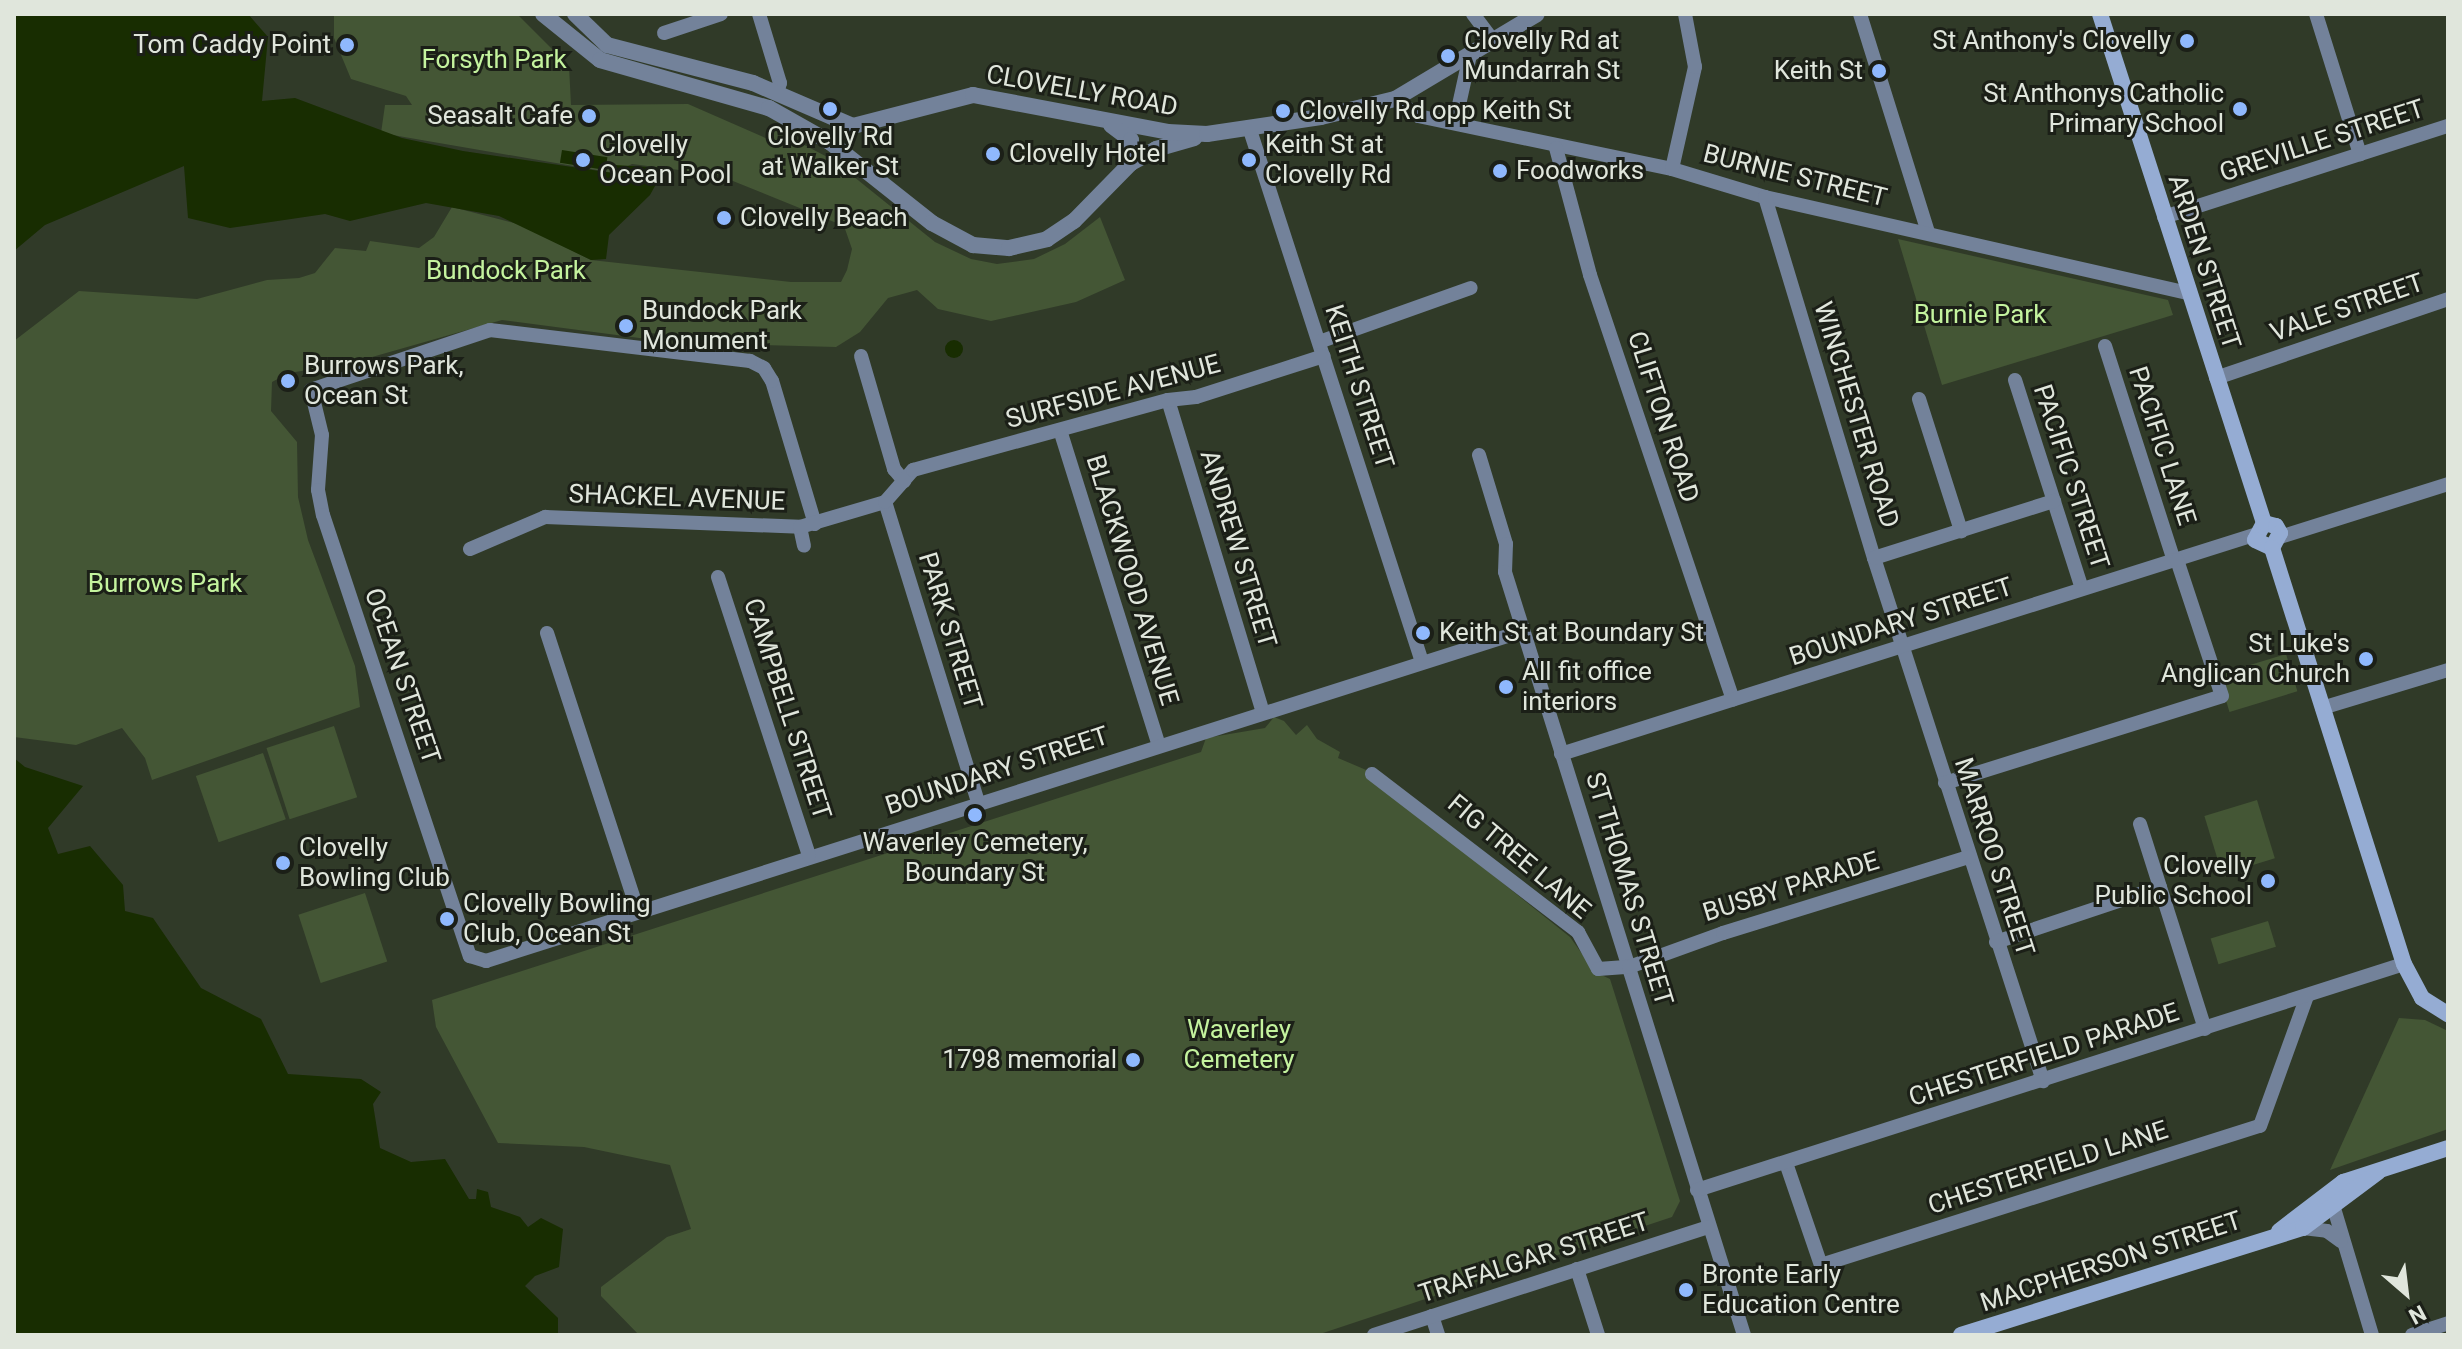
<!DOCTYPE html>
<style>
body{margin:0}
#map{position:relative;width:2462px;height:1349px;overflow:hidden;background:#303a28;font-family:Roboto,sans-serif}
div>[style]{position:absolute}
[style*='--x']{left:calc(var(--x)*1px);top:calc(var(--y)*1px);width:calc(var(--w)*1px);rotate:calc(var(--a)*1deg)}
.green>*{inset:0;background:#445635;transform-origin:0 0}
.water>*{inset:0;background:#182d01;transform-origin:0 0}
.round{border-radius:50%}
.minor>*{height:14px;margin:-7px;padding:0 7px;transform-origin:7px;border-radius:7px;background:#73829a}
.tertiary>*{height:16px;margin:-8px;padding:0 8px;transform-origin:8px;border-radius:8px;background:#73829a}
.secondary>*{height:16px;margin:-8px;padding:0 8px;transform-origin:8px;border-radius:8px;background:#95acd3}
.dots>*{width:22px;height:22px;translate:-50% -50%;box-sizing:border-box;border:4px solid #1b1f17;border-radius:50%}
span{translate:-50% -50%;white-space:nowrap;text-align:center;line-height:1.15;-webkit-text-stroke:6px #1b1f17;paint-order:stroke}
.poi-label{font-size:26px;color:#e0e6dc}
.left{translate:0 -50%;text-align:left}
.right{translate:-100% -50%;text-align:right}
.park-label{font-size:26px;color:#c4f39e}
.street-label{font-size:26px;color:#e0e6dc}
.frame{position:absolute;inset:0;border:16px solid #e0e6dc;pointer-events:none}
.north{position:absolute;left:2366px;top:1253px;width:80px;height:80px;-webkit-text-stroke:6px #1b1f17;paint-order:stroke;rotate:152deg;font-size:22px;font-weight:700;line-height:32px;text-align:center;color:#e0e6dc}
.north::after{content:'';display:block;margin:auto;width:28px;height:36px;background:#e0e6dc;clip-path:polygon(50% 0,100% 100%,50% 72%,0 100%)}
</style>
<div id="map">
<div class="green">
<div style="clip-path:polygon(334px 14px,517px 14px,569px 66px,571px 105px,688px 104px,770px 140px,774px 129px,833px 160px,935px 242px,971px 259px,997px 264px,1034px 259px,1065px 244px,1100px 217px,1125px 280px,1076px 302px,991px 321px,938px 309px,917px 290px,888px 298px,860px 332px,836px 347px,759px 345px,650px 333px,647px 339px,502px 320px,351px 363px,289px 373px,272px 382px,271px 411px,297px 442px,298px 497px,308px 540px,355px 666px,360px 707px,152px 780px,145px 758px,122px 728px,76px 745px,14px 737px,14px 341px,79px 291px,197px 299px,267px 280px,299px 278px,315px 273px,335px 248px,366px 251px,370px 241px,419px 248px,434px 237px,452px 207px,522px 225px,591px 260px,791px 282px,841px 282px,847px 270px,852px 249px,844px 226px,718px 175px,632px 164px,614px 173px,381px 133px,385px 105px,412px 105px,406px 96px,351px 79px,334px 38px)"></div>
<div style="clip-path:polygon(1898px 239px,2168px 300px,2173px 315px,1942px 385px)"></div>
<div style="left:2286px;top:654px;width:39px;height:71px;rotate:73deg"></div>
<div style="clip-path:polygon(1274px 717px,1284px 721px,1296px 735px,1307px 725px,1317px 739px,1340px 752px,1338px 758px,1378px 775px,1404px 804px,1570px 937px,1595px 972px,1610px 979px,1680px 1201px,1672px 1217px,1317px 1335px,639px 1335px,601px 1296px,601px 1287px,667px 1237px,691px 1229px,670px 1165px,584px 1147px,498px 1143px,436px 1027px,432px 1000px,1201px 752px,1206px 738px,1265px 728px)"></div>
<div style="left:334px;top:726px;width:75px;height:71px;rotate:72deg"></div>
<div style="left:263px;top:753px;width:70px;height:71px;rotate:71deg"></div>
<div style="left:2257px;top:800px;width:61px;height:55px;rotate:73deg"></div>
<div style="left:365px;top:893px;width:72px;height:70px;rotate:72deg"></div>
<div style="left:2268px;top:921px;width:27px;height:60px;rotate:73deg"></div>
<div style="clip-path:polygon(2399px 1018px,2425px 1020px,2448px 1031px,2448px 1129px,2330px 1170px)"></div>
</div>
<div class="water">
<div style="clip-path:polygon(14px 14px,248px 14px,268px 37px,262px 101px,295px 98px,402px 138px,463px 151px,613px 173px,614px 165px,665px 168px,650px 195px,609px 235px,606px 259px,591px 260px,499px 216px,426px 203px,350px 221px,325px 214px,230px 228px,188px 218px,184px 166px,45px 225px,14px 251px)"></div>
<div style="left:562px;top:150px;width:46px;height:13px;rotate:9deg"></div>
<div class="round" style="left:945px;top:340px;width:18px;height:18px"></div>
<div style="clip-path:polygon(14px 758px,25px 767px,83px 786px,48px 828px,58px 854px,90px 846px,123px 885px,125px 911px,153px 918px,201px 988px,261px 1019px,288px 1074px,361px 1079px,381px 1092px,373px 1104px,380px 1148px,411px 1162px,445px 1159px,469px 1199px,476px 1199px,477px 1189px,488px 1192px,491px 1207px,520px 1217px,528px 1227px,541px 1218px,563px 1229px,559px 1267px,535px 1276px,525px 1286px,558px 1318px,558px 1335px,14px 1335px)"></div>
</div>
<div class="minor">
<div style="--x:759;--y:14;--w:72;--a:73.1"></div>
<div style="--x:780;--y:83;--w:10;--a:107"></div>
<div style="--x:1473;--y:14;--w:31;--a:53"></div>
<div style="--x:1860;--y:14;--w:228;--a:72.7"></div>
<div style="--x:2316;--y:14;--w:147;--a:72.6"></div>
<div style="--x:664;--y:33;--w:60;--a:-18.4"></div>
<div style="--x:1395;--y:99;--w:29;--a:36"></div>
<div style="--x:1418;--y:116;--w:259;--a:11.8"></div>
<div style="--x:1672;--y:169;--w:97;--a:16.8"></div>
<div style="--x:1765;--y:197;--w:434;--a:12.8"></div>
<div style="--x:1455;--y:123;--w:70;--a:-77.6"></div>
<div style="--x:1249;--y:127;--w:562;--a:72.08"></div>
<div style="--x:1556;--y:148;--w:131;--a:75"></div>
<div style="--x:1590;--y:275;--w:448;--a:71.4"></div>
<div style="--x:1672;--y:169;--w:105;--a:-77.3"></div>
<div style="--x:1695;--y:67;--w:54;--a:-100.7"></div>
<div style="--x:1765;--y:197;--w:377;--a:73.2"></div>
<div style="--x:1874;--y:558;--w:550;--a:72.09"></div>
<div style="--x:2164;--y:217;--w:298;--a:-17.8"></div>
<div style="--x:1319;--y:342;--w:161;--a:-19.6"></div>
<div style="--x:2105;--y:346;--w:226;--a:72.2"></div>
<div style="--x:861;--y:356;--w:118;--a:73.7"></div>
<div style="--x:894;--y:469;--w:16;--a:50"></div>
<div style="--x:2216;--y:378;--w:245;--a:-18.8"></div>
<div style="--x:2015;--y:380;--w:219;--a:72.2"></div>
<div style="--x:1919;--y:399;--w:139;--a:72.3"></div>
<div style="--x:1168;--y:400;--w:326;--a:73.1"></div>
<div style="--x:1060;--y:430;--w:330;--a:72.6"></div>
<div style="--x:1479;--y:455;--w:93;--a:73.1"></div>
<div style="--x:1506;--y:544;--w:28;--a:92"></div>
<div style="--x:1505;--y:572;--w:800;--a:72.61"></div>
<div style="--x:815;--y:524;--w:149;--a:-106.7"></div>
<div style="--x:772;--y:381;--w:15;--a:-122"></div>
<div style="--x:764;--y:368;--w:16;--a:-153"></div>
<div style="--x:750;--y:361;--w:262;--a:-173.2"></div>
<div style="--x:490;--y:330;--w:189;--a:161.5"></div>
<div style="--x:311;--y:390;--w:46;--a:76.3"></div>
<div style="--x:322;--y:435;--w:55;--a:94.2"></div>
<div style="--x:318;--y:490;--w:25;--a:79"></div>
<div style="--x:323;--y:515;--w:465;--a:71.6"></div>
<div style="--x:470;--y:956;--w:17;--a:17"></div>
<div style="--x:486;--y:961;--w:1088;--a:-17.65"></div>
<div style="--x:800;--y:527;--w:19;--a:78"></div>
<div style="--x:2280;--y:537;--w:176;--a:-17.5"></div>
<div style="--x:470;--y:549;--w:82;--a:-23.1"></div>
<div style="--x:545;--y:517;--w:255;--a:2.2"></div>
<div style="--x:800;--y:527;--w:89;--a:-16.4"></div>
<div style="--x:1874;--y:558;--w:189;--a:-17.6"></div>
<div style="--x:718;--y:577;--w:293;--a:71.9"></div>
<div style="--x:547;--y:633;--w:293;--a:71.9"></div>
<div style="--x:2322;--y:708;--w:132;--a:-16.8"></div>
<div style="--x:1561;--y:754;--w:727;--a:-17.54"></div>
<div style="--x:1372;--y:774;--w:260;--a:37.5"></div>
<div style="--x:1578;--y:932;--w:42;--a:61.6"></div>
<div style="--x:1598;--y:969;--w:31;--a:-4"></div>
<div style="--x:1629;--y:967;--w:100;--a:-19.9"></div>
<div style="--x:1723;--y:933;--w:257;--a:-17.2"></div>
<div style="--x:1945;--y:783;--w:290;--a:-17.4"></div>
<div style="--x:2222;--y:696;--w:143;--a:-108.3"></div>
<div style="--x:978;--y:802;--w:314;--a:-107.2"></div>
<div style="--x:885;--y:502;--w:43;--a:-48.8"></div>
<div style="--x:913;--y:470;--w:264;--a:-15.4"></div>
<div style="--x:1168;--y:400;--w:28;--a:-6"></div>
<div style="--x:1196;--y:397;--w:134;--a:-17.8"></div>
<div style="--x:2140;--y:824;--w:215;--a:72.4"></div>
<div style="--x:1996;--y:942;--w:173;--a:-18.5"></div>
<div style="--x:1786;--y:1163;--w:108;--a:71.1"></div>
<div style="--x:1821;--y:1265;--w:460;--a:-17.6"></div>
<div style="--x:2260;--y:1126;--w:138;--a:-70.1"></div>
<div style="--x:1697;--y:1190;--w:742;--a:-17.73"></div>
<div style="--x:2333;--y:1205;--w:136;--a:73.3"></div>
<div style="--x:2303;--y:1228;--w:24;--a:7"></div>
<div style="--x:2327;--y:1231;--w:17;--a:36"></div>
<div style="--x:1577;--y:1269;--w:69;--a:72.3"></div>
<div style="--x:1432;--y:1316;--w:20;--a:72"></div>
<div style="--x:1374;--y:1335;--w:351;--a:-17.9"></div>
<div style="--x:2412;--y:1335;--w:38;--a:-18"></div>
</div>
<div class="tertiary">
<div style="--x:543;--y:14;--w:73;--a:38.9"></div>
<div style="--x:600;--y:60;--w:176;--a:15.9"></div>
<div style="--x:769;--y:108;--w:71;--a:29.4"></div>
<div style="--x:831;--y:143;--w:129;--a:38.4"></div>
<div style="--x:932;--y:223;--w:47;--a:28.2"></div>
<div style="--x:973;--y:245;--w:36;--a:5"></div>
<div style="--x:1009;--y:248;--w:39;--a:-13"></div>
<div style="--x:1047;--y:239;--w:32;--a:-34"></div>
<div style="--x:1074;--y:221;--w:81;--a:-45.5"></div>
<div style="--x:1131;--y:163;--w:29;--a:-29"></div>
<div style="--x:1156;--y:149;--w:40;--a:-16"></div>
<div style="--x:575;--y:14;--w:45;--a:44.1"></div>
<div style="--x:607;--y:45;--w:151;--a:14.6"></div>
<div style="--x:753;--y:83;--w:109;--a:23.3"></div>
<div style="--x:853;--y:126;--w:124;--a:-14.5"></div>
<div style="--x:973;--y:95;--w:198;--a:10.7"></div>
<div style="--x:1168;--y:132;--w:39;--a:3"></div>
<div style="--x:1207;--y:134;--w:115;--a:-8.5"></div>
<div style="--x:1321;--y:117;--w:76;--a:-13.7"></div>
<div style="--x:1395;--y:99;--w:165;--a:-30.9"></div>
<div style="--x:1111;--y:125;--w:25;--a:37"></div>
<div style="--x:1131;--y:140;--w:23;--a:90"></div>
</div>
<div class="secondary">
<div style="--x:2100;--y:14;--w:535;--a:72.14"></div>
<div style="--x:2264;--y:523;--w:19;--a:118"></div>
<div style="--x:2255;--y:540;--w:19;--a:25"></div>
<div style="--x:2264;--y:523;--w:12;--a:14"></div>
<div style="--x:2276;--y:526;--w:8;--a:60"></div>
<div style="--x:2280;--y:533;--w:17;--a:118"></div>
<div style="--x:2272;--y:548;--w:436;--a:72.4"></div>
<div style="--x:2404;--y:964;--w:38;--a:62"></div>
<div style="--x:2422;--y:998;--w:31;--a:32"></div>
<div style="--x:2279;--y:1231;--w:81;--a:-37.4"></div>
<div style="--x:2343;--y:1182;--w:110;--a:-17.9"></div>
<div style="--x:1961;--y:1335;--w:358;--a:-17.4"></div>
<div style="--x:2303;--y:1228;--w:94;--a:-36.7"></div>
</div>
<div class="dots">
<div style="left:2187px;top:41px;background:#8fb8fd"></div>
<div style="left:347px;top:45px;background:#8fb8fd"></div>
<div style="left:1448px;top:56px;background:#8fb8fd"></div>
<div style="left:1879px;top:71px;background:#8fb8fd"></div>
<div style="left:830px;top:109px;background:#8fb8fd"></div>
<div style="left:2240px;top:109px;background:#8fb8fd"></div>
<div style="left:1283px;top:111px;background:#8fb8fd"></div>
<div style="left:589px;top:116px;background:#8fb8fd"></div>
<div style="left:993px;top:154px;background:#8fb8fd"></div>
<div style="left:583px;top:160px;background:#8fb8fd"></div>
<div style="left:1249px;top:160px;background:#8fb8fd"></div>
<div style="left:1500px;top:171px;background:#8fb8fd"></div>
<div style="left:724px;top:218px;background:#8fb8fd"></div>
<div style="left:626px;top:326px;background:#8fb8fd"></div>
<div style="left:288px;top:381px;background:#8fb8fd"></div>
<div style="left:1423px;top:633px;background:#8fb8fd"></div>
<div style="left:2366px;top:659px;background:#8fb8fd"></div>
<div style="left:1506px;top:687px;background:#8fb8fd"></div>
<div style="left:975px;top:815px;background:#8fb8fd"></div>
<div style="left:283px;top:863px;background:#8fb8fd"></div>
<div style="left:2268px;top:881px;background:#8fb8fd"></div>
<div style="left:447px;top:919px;background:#8fb8fd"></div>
<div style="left:1133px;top:1060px;background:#8fb8fd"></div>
<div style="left:1686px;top:1290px;background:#8fb8fd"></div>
</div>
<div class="poi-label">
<span class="left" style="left:1464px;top:56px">Clovelly Rd at<br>Mundarrah St</span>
<span class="right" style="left:2171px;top:41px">St Anthony's Clovelly</span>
<span class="right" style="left:331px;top:45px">Tom Caddy Point</span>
<span class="right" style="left:1863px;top:71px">Keith St</span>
<span class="right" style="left:2224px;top:109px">St Anthonys Catholic<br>Primary School</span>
<span class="left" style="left:1299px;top:111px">Clovelly Rd opp Keith St</span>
<span class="right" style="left:573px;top:116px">Seasalt Cafe</span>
<span style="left:830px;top:152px">Clovelly Rd<br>at Walker St</span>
<span class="left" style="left:599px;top:160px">Clovelly<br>Ocean Pool</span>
<span class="left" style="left:1265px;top:160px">Keith St at<br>Clovelly Rd</span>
<span class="left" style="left:1009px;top:154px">Clovelly Hotel</span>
<span class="left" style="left:1516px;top:171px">Foodworks</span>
<span class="left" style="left:740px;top:218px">Clovelly Beach</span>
<span class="left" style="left:642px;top:326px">Bundock Park<br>Monument</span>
<span class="left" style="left:304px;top:381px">Burrows Park,<br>Ocean St</span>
<span class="left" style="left:1439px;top:633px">Keith St at Boundary St</span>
<span class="right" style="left:2350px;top:659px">St Luke's<br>Anglican Church</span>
<span class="left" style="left:1522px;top:687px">All fit office<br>interiors</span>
<span style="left:975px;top:858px">Waverley Cemetery,<br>Boundary St</span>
<span class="left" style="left:299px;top:863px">Clovelly<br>Bowling Club</span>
<span class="right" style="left:2252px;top:881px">Clovelly<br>Public School</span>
<span class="left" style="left:463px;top:919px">Clovelly Bowling<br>Club, Ocean St</span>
<span class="right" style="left:1117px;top:1060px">1798 memorial</span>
<span class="left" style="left:1702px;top:1290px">Bronte Early<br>Education Centre</span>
</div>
<div class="park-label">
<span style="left:494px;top:60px">Forsyth Park</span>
<span style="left:506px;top:271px">Bundock Park</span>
<span style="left:1980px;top:315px">Burnie Park</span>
<span style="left:165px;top:584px">Burrows Park</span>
<span style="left:1239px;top:1045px">Waverley<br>Cemetery</span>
</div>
<div class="street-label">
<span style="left:1082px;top:91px;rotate:10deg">CLOVELLY ROAD</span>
<span style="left:2322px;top:141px;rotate:-18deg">GREVILLE STREET</span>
<span style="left:1795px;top:176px;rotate:14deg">BURNIE STREET</span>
<span style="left:2204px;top:262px;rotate:72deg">ARDEN STREET</span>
<span style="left:2347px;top:308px;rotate:-19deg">VALE STREET</span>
<span style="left:1359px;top:387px;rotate:72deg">KEITH STREET</span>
<span style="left:1113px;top:392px;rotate:-15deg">SURFSIDE AVENUE</span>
<span style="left:1856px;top:415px;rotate:73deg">WINCHESTER ROAD</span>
<span style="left:1663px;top:417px;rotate:72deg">CLIFTON ROAD</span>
<span style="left:2162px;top:446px;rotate:72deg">PACIFIC LANE</span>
<span style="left:2071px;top:477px;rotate:72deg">PACIFIC STREET</span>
<span style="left:677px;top:498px;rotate:2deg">SHACKEL AVENUE</span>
<span style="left:1238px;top:549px;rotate:73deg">ANDREW STREET</span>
<span style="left:1132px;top:580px;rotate:73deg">BLACKWOOD AVENUE</span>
<span style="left:1901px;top:622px;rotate:-18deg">BOUNDARY STREET</span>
<span style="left:950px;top:631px;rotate:73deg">PARK STREET</span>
<span style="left:402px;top:676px;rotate:71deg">OCEAN STREET</span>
<span style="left:787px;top:709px;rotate:72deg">CAMPBELL STREET</span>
<span style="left:997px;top:771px;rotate:-18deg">BOUNDARY STREET</span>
<span style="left:1519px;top:857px;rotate:40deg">FIG TREE LANE</span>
<span style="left:1994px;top:857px;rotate:72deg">MARROO STREET</span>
<span style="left:1791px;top:887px;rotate:-17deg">BUSBY PARADE</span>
<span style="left:1629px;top:889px;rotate:73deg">ST THOMAS STREET</span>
<span style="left:2044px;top:1055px;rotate:-18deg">CHESTERFIELD PARADE</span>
<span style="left:2048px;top:1168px;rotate:-18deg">CHESTERFIELD LANE</span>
<span style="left:1534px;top:1258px;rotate:-18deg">TRAFALGAR STREET</span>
<span style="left:2111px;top:1262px;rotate:-18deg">MACPHERSON STREET</span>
</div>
<div class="frame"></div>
<div class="north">N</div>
</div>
